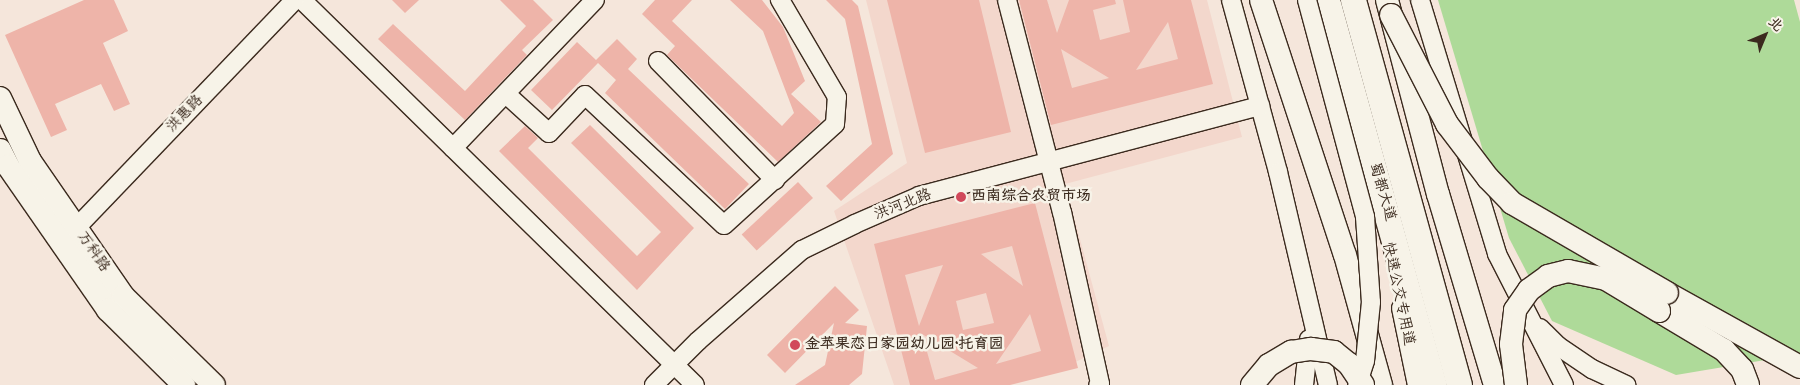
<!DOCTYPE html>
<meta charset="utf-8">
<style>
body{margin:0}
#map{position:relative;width:1800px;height:385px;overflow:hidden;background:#f5e6db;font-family:Kalam,"LXGW WenKai TC",sans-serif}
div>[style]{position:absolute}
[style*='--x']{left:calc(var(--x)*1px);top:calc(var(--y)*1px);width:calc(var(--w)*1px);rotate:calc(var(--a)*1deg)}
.built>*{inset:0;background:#f3d7cc}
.green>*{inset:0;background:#aeda99}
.building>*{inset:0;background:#eeb4a9;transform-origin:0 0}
.roads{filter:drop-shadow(1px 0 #3b2a1e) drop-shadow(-1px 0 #3b2a1e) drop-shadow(0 1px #3b2a1e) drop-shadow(0 -1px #3b2a1e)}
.minor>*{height:18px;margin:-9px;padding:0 9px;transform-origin:9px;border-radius:9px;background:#f7f3e8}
.major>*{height:22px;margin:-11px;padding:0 11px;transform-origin:11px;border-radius:11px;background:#f7f3e8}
.highway>*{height:25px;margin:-12.5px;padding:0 12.5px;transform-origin:12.5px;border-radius:12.5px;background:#f7f3e8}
.bridges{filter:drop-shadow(1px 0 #3b2a1e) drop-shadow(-1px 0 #3b2a1e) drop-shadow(0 1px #3b2a1e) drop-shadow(0 -1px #3b2a1e)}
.minor-bridge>*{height:18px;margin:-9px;padding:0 9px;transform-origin:9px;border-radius:9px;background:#f7f3e8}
.major-bridge>*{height:22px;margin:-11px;padding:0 11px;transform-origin:11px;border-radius:11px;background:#f7f3e8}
.dots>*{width:14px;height:14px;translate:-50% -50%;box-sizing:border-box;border:2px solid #f7f3e8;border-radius:50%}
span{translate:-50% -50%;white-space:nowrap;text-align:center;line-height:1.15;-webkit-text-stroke:5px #f7f3e8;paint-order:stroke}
.street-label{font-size:15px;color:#3b2a1e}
.poi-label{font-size:15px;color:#3b2a1e;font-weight:700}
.left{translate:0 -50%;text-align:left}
.north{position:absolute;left:1740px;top:10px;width:50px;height:50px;-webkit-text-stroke:4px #f7f3e8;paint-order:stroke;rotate:45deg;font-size:14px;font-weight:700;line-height:20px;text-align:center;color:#3b2a1e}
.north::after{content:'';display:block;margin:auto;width:18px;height:22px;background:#3b2a1e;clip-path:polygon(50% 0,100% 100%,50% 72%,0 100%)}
</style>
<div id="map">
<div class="built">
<div style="clip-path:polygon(866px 0,1207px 0,1242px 137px,1065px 184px,1109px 346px,1069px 365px,1005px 385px,894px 385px,834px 211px,907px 163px)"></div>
</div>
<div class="green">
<div style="clip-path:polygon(1438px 0,1794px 0,1800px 22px,1800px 354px,1676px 375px,1552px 321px,1509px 238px)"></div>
</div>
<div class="building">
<div style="clip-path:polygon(84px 0,114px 0,128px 31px,103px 43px,130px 104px,114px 111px,101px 84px,55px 104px,67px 130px,51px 137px,5px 35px)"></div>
<div style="clip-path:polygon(392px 0,419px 0,405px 13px)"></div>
<div style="clip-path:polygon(500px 0,533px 0,553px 20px,522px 50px,527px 55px,465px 120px,378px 39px,393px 24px,465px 91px,526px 26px)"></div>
<div style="clip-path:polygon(655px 0,692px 0,672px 21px,782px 126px,794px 113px,763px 31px,730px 0,762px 0,783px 27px,805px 81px,791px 94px,821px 122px,778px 162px,667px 55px,675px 46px,642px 14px)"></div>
<div style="clip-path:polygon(826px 0,852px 0,858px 6px,893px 154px,841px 201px,826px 186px,872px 144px,845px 19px)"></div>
<div style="clip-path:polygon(887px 0,979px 0,1011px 132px,925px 153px)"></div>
<div style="clip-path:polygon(evenodd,1019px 0,1047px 0,1057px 33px,1069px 0,1115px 0,1116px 4px,1093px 10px,1100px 40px,1130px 32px,1123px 0,1191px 0,1213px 84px,1051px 125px,1019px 0,1168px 22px,1178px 59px,1136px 70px,1168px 22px,1019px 0,1061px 49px,1109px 78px,1072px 88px,1061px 49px)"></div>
<div style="clip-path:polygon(617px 39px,637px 59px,628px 69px,749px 184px,725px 209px,605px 93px,616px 80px,598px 63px,552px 110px,531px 90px,577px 42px,596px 60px)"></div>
<div style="clip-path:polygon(590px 125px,694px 228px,637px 290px,499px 151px,525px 126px,538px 138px,528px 148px,637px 256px,661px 232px,571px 143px)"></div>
<div style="left:798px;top:182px;width:22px;height:77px;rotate:47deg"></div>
<div style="clip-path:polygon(evenodd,1035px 203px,1078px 368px,1010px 385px,910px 385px,874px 244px,1035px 203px,1012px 246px,1023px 286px,981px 254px,1012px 246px,1035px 203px,943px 265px,919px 326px,905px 275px,943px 265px,1035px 203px,986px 293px,994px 323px,963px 330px,956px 301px,986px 293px,1035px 203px,1030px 314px,1041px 351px,996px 364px,1030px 314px,1035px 203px,922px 334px,978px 368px,935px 380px,922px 334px)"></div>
<div style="clip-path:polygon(835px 286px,859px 310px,845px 323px,867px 326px,862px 374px,849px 385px,795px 385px,825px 365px,834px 323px,785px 373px,767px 355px)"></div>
</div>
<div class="roads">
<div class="minor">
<div style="--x:302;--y:0;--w:550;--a:44.41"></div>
<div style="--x:1007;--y:0;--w:219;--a:75.5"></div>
<div style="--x:1062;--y:212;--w:176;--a:77.5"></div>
<div style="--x:1100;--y:384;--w:2;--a:153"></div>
<div style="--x:1231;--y:0;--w:178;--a:74.7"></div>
<div style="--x:1278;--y:172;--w:219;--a:76.8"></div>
<div style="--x:1420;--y:0;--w:265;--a:73.1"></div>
<div style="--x:1497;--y:254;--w:147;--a:62.9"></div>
<div style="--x:658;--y:61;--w:167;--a:45.5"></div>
<div style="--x:506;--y:94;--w:58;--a:42.2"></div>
<div style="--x:549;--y:133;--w:52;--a:-46.5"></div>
<div style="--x:585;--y:95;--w:190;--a:43.1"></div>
<div style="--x:724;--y:225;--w:150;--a:-42.3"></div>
<div style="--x:835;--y:124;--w:27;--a:-86"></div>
<div style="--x:837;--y:97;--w:113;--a:-120.4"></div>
<div style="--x:453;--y:148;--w:205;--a:-46.2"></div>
<div style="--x:76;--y:228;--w:316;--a:-46.2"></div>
<div style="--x:1401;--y:308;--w:79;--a:78.3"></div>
<div style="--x:1540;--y:328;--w:25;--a:45"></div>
<div style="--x:1558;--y:346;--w:41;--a:34.1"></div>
<div style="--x:1592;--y:369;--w:38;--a:25"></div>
<div style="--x:654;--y:385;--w:62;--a:-45"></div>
<div style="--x:698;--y:341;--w:138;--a:-41.2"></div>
<div style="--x:802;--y:250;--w:59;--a:-26.1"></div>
<div style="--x:855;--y:224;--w:70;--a:-23.6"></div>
<div style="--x:919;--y:196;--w:353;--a:-14.8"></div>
<div style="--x:1304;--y:385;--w:46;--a:-83.8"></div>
</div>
<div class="major">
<div style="--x:1261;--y:0;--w:268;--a:71.8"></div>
<div style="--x:1345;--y:255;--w:135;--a:74.5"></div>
<div style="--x:1387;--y:0;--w:201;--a:75.3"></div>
<div style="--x:1438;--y:194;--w:199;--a:73.4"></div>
<div style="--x:0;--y:98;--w:70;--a:64.5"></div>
<div style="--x:30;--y:161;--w:164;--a:55.4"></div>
<div style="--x:123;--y:296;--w:127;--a:44.4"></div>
<div style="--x:0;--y:150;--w:18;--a:63"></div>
<div style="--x:8;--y:166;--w:175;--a:55.2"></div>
<div style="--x:108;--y:310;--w:107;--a:44.6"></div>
<div style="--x:1667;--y:293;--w:152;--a:29.1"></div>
<div style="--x:1659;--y:311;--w:76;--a:31"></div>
<div style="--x:1724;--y:350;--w:26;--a:47"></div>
<div style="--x:1742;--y:369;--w:17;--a:69"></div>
</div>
<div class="highway">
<div style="--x:1327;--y:0;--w:400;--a:74.5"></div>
<div style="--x:1353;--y:0;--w:399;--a:74.6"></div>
</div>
</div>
<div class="bridges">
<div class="minor-bridge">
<div style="--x:1307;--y:0;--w:225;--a:75"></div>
<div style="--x:1365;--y:217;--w:85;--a:86"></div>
<div style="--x:1371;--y:302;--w:59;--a:95.8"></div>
<div style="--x:1365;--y:361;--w:25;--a:108"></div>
</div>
<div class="major-bridge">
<div style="--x:1391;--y:15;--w:123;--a:62.8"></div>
<div style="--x:1447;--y:124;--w:68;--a:52.8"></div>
<div style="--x:1488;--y:178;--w:35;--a:46"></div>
<div style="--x:1512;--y:203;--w:179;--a:30.1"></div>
<div style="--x:1252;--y:385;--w:26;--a:-50"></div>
<div style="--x:1269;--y:365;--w:26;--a:-31"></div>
<div style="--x:1291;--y:352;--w:20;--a:-9"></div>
<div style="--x:1311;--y:349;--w:23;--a:7"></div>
<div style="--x:1334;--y:352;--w:19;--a:39"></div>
<div style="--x:1349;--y:364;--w:25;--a:56"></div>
<div style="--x:1516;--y:385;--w:41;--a:-97"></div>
<div style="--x:1511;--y:344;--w:34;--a:-83"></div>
<div style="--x:1515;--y:310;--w:24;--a:-55"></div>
<div style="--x:1529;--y:290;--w:24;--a:-36"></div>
<div style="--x:1548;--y:276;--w:21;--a:-14"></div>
<div style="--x:1568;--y:271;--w:39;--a:12"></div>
<div style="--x:1606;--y:279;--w:62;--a:31.1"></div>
</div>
</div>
<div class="dots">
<div style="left:961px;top:197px;background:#d1495b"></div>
<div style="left:795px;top:345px;background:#d1495b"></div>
</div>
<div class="street-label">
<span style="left:185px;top:114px;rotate:-46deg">洪惠路</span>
<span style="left:1382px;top:192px;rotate:74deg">蜀都大道</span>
<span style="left:903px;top:205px;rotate:-21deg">洪河北路</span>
<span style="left:93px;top:252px;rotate:55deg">万科路</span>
<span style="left:1398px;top:294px;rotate:78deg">快速公交专用道</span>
</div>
<div class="poi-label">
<span class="left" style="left:971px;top:197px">西南综合农贸市场</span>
<span class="left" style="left:805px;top:345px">金苹果恋日家园幼儿园·托育园</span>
</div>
<div class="north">北</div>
</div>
